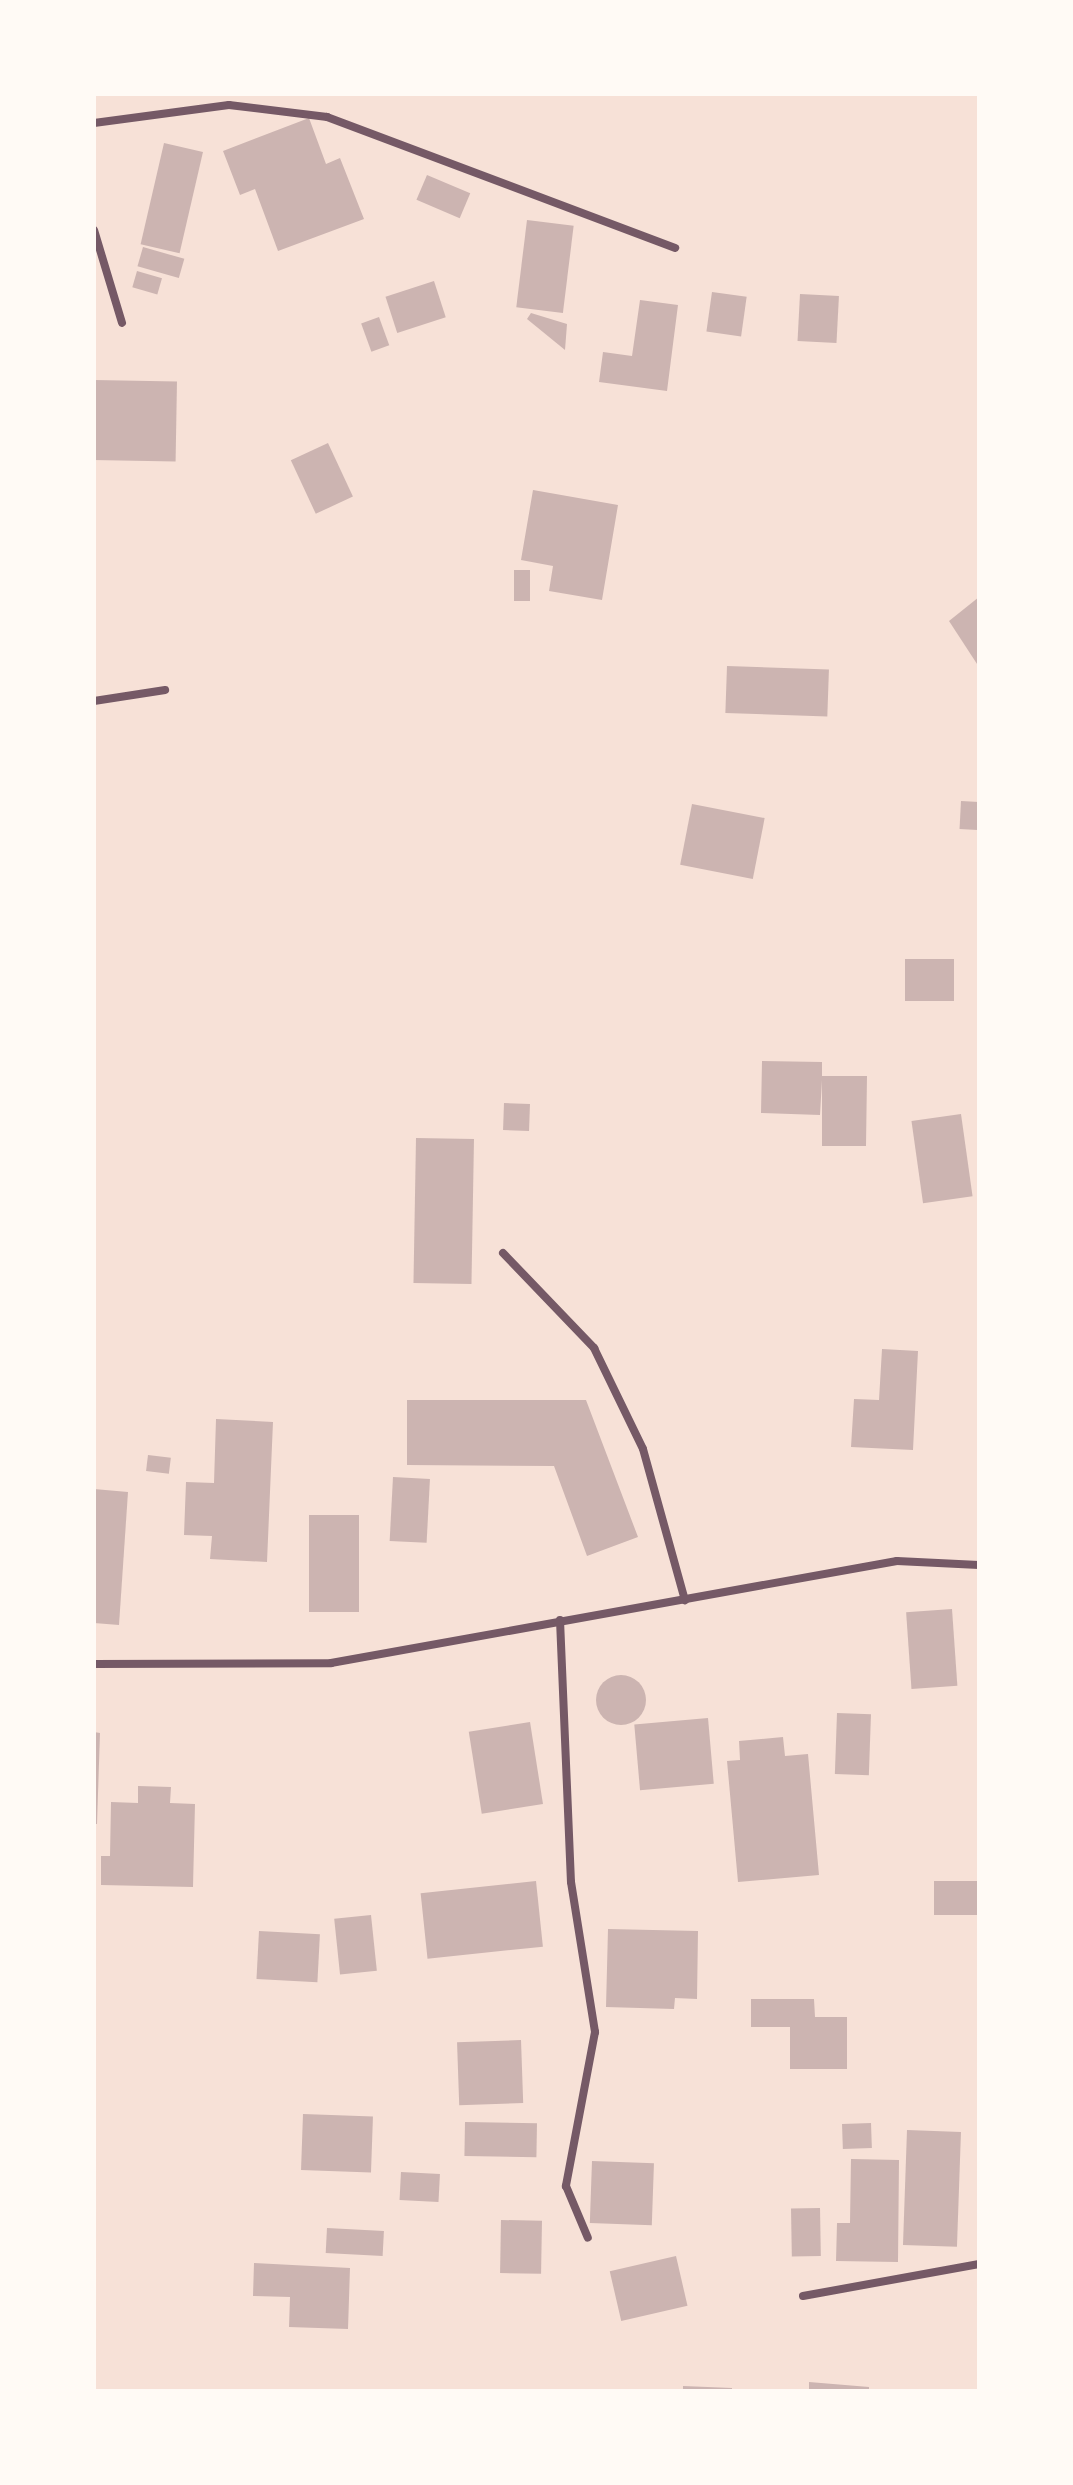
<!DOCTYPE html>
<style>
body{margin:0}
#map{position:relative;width:1073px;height:2485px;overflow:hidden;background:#f7e1d7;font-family:"Alegreya Sans",sans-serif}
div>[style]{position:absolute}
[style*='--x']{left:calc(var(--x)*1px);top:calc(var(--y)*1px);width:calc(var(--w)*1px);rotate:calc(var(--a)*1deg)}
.building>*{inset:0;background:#ccb4b1;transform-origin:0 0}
.round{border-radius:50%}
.minor>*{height:8px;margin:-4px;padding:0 4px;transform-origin:4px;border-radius:4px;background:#755966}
span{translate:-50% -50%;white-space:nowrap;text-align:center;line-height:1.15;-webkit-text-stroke:6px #fffaf5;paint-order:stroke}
.frame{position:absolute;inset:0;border:96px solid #fffaf5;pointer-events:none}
</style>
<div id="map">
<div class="building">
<div style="clip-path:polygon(309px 118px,326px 164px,340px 158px,364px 219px,278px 251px,255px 189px,240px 195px,223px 151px)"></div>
<div style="left:164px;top:143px;width:40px;height:104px;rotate:13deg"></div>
<div style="left:427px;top:175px;width:47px;height:27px;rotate:23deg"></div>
<div style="left:527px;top:220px;width:47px;height:88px;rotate:7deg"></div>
<div style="left:143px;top:247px;width:43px;height:20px;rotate:16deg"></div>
<div style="left:137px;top:271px;width:26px;height:17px;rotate:16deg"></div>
<div style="left:434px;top:281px;width:38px;height:51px;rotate:72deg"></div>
<div style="left:712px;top:292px;width:35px;height:40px;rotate:8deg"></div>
<div style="left:800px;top:294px;width:39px;height:47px;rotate:3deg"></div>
<div style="clip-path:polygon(640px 300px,678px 305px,667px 391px,599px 382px,603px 352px,632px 356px)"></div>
<div style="clip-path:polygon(531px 313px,567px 324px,565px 350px,527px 319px)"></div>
<div style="left:379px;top:317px;width:30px;height:19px;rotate:70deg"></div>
<div style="left:94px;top:380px;width:83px;height:80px;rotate:1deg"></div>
<div style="left:328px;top:443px;width:59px;height:41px;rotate:65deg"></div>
<div style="clip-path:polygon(533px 490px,618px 505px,602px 600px,549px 591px,553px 566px,521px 560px)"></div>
<div style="left:514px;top:570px;width:16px;height:31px"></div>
<div style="clip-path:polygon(979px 597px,979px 667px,949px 621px)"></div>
<div style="left:727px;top:666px;width:102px;height:47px;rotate:2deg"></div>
<div style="left:961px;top:801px;width:18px;height:28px;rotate:3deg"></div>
<div style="left:692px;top:804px;width:74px;height:62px;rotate:11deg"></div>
<div style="left:954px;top:959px;width:42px;height:49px;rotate:90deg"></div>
<div style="clip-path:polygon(762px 1061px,822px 1062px,822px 1076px,867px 1076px,866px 1146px,822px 1146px,822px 1080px,820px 1115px,761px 1113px)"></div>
<div style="left:504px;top:1103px;width:26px;height:27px;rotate:2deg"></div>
<div style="left:961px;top:1114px;width:83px;height:50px;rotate:82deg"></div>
<div style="left:416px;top:1138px;width:58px;height:145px;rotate:1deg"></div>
<div style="clip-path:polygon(882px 1349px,918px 1351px,913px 1450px,851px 1447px,854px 1399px,879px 1400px)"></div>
<div style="clip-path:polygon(407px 1400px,586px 1400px,638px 1537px,587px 1556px,554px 1466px,407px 1465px)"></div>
<div style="clip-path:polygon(216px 1419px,273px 1422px,267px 1562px,210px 1559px,212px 1536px,184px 1535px,186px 1482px,214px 1483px)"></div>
<div style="left:148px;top:1455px;width:23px;height:16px;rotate:7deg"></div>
<div style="left:393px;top:1477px;width:37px;height:64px;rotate:3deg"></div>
<div style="clip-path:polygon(94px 1489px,128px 1492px,119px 1625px,94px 1623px)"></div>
<div style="left:359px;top:1515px;width:97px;height:50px;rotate:90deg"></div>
<div style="left:952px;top:1609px;width:77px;height:46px;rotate:86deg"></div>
<div class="round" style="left:596px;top:1675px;width:50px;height:50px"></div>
<div style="left:837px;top:1713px;width:34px;height:61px;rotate:2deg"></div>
<div style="left:708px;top:1718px;width:66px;height:74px;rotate:85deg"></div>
<div style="left:530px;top:1722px;width:83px;height:62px;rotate:81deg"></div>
<div style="clip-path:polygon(94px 1732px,100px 1733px,97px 1824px,94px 1824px)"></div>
<div style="clip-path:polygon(783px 1737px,785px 1756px,808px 1754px,819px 1875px,738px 1882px,727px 1761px,740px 1760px,739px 1741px)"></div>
<div style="clip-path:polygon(138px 1786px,171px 1787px,170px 1803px,195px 1804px,193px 1887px,101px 1885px,101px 1856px,110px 1856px,111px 1802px,138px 1803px)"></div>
<div style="left:536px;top:1881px;width:66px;height:116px;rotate:84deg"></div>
<div style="left:979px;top:1881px;width:34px;height:45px;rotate:90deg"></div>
<div style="left:371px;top:1915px;width:56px;height:37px;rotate:84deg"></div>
<div style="clip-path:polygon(608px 1929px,698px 1931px,697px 1999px,675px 1998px,674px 2009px,606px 2007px)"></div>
<div style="left:259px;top:1931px;width:61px;height:48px;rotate:3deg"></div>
<div style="clip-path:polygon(751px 1999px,814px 1999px,815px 2017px,847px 2017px,847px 2069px,790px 2069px,790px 2027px,751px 2027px)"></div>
<div style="left:521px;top:2040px;width:63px;height:64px;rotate:88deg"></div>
<div style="left:303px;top:2114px;width:70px;height:56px;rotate:2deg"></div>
<div style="left:465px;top:2122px;width:72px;height:34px;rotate:1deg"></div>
<div style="left:871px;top:2123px;width:25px;height:29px;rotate:88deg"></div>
<div style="left:907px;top:2130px;width:54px;height:115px;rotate:2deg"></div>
<div style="clip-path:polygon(851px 2159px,899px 2160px,898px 2262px,836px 2261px,837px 2223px,850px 2223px)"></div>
<div style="left:592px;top:2161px;width:62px;height:62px;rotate:2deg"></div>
<div style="left:401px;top:2172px;width:39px;height:28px;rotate:3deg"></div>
<div style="left:820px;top:2208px;width:48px;height:29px;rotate:89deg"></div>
<div style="left:501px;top:2220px;width:41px;height:53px;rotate:1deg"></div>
<div style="left:327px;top:2228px;width:57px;height:25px;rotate:3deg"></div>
<div style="left:676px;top:2256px;width:51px;height:68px;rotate:77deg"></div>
<div style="clip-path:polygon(254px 2263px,350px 2268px,348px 2329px,289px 2327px,290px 2297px,253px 2296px)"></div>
<div style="clip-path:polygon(809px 2382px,869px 2387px,869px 2391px,809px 2391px)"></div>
<div style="clip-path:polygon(683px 2386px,732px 2388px,732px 2391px,683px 2391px)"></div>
</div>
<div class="minor">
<div style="--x:94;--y:123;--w:136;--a:-7.6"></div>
<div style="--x:229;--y:105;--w:99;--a:7"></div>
<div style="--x:327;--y:117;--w:372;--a:20.6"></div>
<div style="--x:94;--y:230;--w:97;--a:73.2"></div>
<div style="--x:94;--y:701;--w:72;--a:-8.8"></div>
<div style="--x:503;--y:1253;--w:132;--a:46.2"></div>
<div style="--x:594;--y:1348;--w:112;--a:64.1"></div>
<div style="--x:643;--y:1449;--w:157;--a:74.5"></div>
<div style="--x:560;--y:1620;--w:262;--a:87.6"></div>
<div style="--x:571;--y:1882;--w:152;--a:80.9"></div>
<div style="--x:595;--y:2032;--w:157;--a:100.7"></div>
<div style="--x:566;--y:2186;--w:56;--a:67.1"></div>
<div style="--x:94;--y:1664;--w:237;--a:-0.2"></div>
<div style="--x:331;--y:1663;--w:575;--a:-10.22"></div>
<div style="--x:897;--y:1561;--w:82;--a:2.8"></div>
<div style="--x:803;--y:2296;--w:179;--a:-10.3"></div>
</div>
<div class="frame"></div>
</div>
